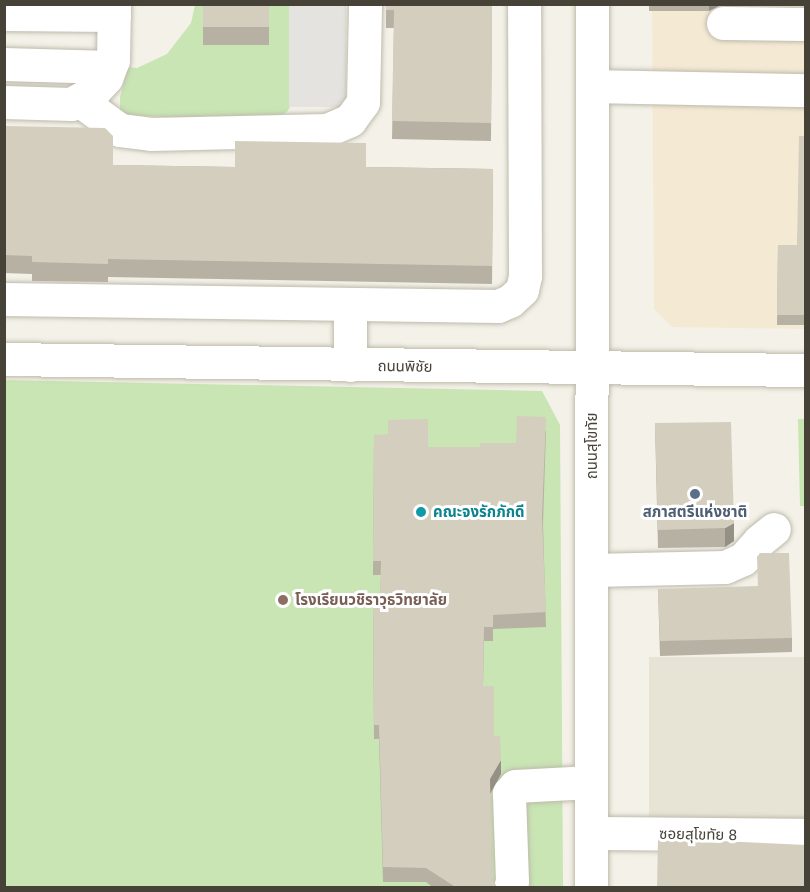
<!DOCTYPE html>
<html>
<head>
<meta charset="utf-8">
<style>
	body { margin:0 }
	#map { position:relative; width:810px; height:892px; overflow:hidden; background:#f3f1e8; font-family:Arial,"Noto Sans Thai",sans-serif }
	div>[style] { position:absolute }
	.residential>* { inset:0; background:#e7e4d6; transform-origin:0 0 }
	.commercial>* { inset:0; background:#f4ead4 }
	.green>* { inset:0; background:#c8e5b3 }
	.parking>* { inset:0; background:#e4e3df; transform-origin:0 0 }
	.roads { filter:drop-shadow(0 0 2px #bebaab) drop-shadow(0 0 2px #bebaab) }
	.minor>* { height:33px; margin:-16.5px; padding:0 16.5px; transform-origin:16.5px; border-radius:16.5px; background:#fff }
	.wall>* { inset:0; background:#b6b1a3; transform-origin:0 0 }
	.shaded-wall>* { inset:0; background:#949085 }
	.building>* { inset:0; background:#d4cebe; transform-origin:0 0 }
	.dots>* { width:16px; height:16px; translate:-50% -50%; box-sizing:border-box; border:3px solid #fff; border-radius:50% }
	span { translate:-50% -50%; white-space:nowrap; text-align:center; line-height:1.15; -webkit-text-stroke:6px #fff; paint-order:stroke }
	.street-label { font-size:15px; color:#464237 }
	.culture-label { font-size:15px; color:#0d838f; font-weight:700 }
	.left { translate:0 -50%; text-align:left }
	.service-label { font-size:15px; color:#4e5e75; font-weight:700 }
	.education-label { font-size:15px; color:#785e54; font-weight:700 }
	.frame { position:absolute; inset:0; border:6px solid #464237; pointer-events:none }
</style>
</head>
<body>
<div id="map">
	<div class="residential">
		<div style="left:805px;top:657px;width:189px;height:156px;rotate:90deg"></div>
	</div>
	<div class="commercial">
		<div style="clip-path:polygon(652px 5px,805px 5px,805px 329px,672px 327px,654px 309px)"></div>
	</div>
	<div class="green">
		<div style="clip-path:polygon(195px 5px,289px 5px,290px 107px,287px 112px,275px 119px,254px 121px,120px 115px,120px 97px,128px 67px,137px 68px,167px 54px,191px 23px)"></div>
		<div style="clip-path:polygon(5px 380px,542px 391px,560px 425px,563px 887px,5px 888px)"></div>
		<div style="clip-path:polygon(798px 419px,805px 419px,805px 506px,800px 506px)"></div>
	</div>
	<div class="parking">
		<div style="left:289px;top:5px;width:57px;height:102px"></div>
	</div>
	<div class="roads">
		<div class="minor">
			<div style="left:4px;top:14px;width:110px;rotate:0.5deg"></div>
			<div style="left:723px;top:23px;width:83px;rotate:0.7deg"></div>
			<div style="left:4px;top:64px;width:106px;rotate:1.6deg"></div>
			<div style="left:592px;top:86px;width:214px;rotate:1.1deg"></div>
			<div style="left:79px;top:100px;width:51px;rotate:36.2deg"></div>
			<div style="left:120px;top:130px;width:31px;rotate:7deg"></div>
			<div style="left:151px;top:134px;width:176px;rotate:-1.3deg"></div>
			<div style="left:327px;top:130px;width:25px;rotate:-23deg"></div>
			<div style="left:350px;top:120px;width:22px;rotate:-54deg"></div>
			<div style="left:363px;top:102px;width:98px;rotate:-88.8deg"></div>
			<div style="left:4px;top:102px;width:67px;rotate:1.7deg"></div>
			<div style="left:71px;top:104px;width:26px;rotate:-29deg"></div>
			<div style="left:94px;top:91px;width:18px;rotate:-47deg"></div>
			<div style="left:106px;top:78px;width:19px;rotate:-69deg"></div>
			<div style="left:113px;top:60px;width:56px;rotate:-89deg"></div>
			<div style="left:4px;top:299px;width:494px;rotate:0.8deg"></div>
			<div style="left:498px;top:306px;width:13px;rotate:-23deg"></div>
			<div style="left:510px;top:301px;width:16px;rotate:-43deg"></div>
			<div style="left:522px;top:290px;width:14px;rotate:-78deg"></div>
			<div style="left:525px;top:276px;width:272px;rotate:-90.2deg"></div>
			<div style="left:4px;top:359px;width:802px;rotate:0.79deg"></div>
			<div style="left:350px;top:365px;width:61px;rotate:-90deg"></div>
			<div style="left:592px;top:570px;width:133px;rotate:-1.3deg"></div>
			<div style="left:725px;top:567px;width:20px;rotate:-24deg"></div>
			<div style="left:743px;top:559px;width:24px;rotate:-48deg"></div>
			<div style="left:759px;top:541px;width:19px;rotate:-39deg"></div>
			<div style="left:591px;top:833px;width:215px;rotate:0.5deg"></div>
			<div style="left:510px;top:888px;width:7px;rotate:-74deg"></div>
			<div style="left:512px;top:881px;width:88px;rotate:-92deg"></div>
			<div style="left:509px;top:793px;width:9px;rotate:-49deg"></div>
			<div style="left:515px;top:786px;width:76px;rotate:-3deg"></div>
			<div style="left:591px;top:888px;width:884px;rotate:-89.94deg"></div>
		</div>
	</div>
	<div class="wall">
		<div style="left:203px;top:4px;width:66px;height:41px"></div>
		<div style="clip-path:polygon(386px 4px,492px 4px,491px 141px,392px 139px,394px 28px,386px 28px)"></div>
		<div style="clip-path:polygon(649px 4px,723px 4px,709px 11px,649px 11px)"></div>
		<div style="clip-path:polygon(744px 4px,806px 4px,806px 5px)"></div>
		<div style="clip-path:polygon(4px 126px,113px 165px,235px 167px,366px 167px,493px 169px,492px 284px,108px 277px,108px 282px,32px 281px,32px 274px,4px 273px)"></div>
		<div style="clip-path:polygon(806px 136px,806px 325px,777px 325px,778px 245px,797px 245px)"></div>
		<div style="clip-path:polygon(655px 423px,734px 541px,725px 547px,658px 548px)"></div>
		<div style="clip-path:polygon(546px 431px,543px 524px,546px 627px,493px 629px,493px 641px,484px 641px,483px 686px,494px 736px,501px 774px,490px 793px,492px 878px,496px 886px,498px 888px,434px 888px,426px 882px,383px 882px,379px 739px,374px 739px,373px 598px,380px 598px,381px 575px,373px 575px,374px 435px,428px 447px,480px 447px,516px 443px)"></div>
		<div style="clip-path:polygon(658px 589px,792px 638px,792px 652px,660px 656px)"></div>
	</div>
	<div class="shaded-wall">
		<div style="clip-path:polygon(709px 4px,723px 4px,709px 11px)"></div>
		<div style="clip-path:polygon(734px 523px,734px 541px,725px 547px,725px 528px)"></div>
		<div style="clip-path:polygon(501px 760px,501px 774px,490px 794px,490px 779px)"></div>
	</div>
	<div class="building">
		<div style="left:203px;top:4px;width:66px;height:23px"></div>
		<div style="clip-path:polygon(386px 4px,492px 4px,491px 123px,392px 121px,394px 10px,386px 10px)"></div>
		<div style="clip-path:polygon(4px 126px,105px 128px,113px 136px,113px 165px,235px 167px,235px 141px,366px 143px,366px 167px,493px 169px,492px 266px,108px 259px,108px 264px,32px 262px,32px 256px,4px 255px)"></div>
		<div style="clip-path:polygon(799px 136px,806px 136px,806px 315px,777px 315px,778px 245px,797px 245px)"></div>
		<div style="clip-path:polygon(517px 416px,546px 417px,542px 517px,546px 612px,493px 615px,493px 627px,484px 627px,483px 686px,494px 686px,494px 736px,500px 736px,501px 760px,490px 779px,492px 878px,496px 886px,498px 888px,457px 888px,426px 868px,383px 867px,379px 725px,374px 725px,373px 598px,380px 598px,381px 561px,373px 561px,374px 435px,388px 434px,388px 420px,428px 419px,428px 447px,480px 447px,480px 443px,516px 443px)"></div>
		<div style="clip-path:polygon(731px 422px,734px 523px,725px 528px,658px 530px,655px 423px)"></div>
		<div style="clip-path:polygon(760px 553px,789px 553px,792px 638px,660px 641px,658px 589px,758px 586px,757px 557px)"></div>
		<div style="clip-path:polygon(658px 838px,806px 845px,806px 888px,657px 888px)"></div>
	</div>
	<div class="dots">
		<div style="left:695px;top:494px;background:#5c6f8a"></div>
		<div style="left:421px;top:512px;background:#0f9aa8"></div>
		<div style="left:283px;top:600px;background:#8d6e63"></div>
	</div>
	<div class="street-label">
		<span style="left:405px;top:366px;rotate:1deg">ถนนพิชัย</span>
		<span style="left:592px;top:446px;rotate:-90deg">ถนนสุโขทัย</span>
		<span style="left:698px;top:834px;rotate:1deg">ซอยสุโขทัย 8</span>
	</div>
	<div class="culture-label">
		<span class="left" style="left:433px;top:512px">คณะจงรักภักดี</span>
	</div>
	<div class="service-label">
		<span style="left:695px;top:512px">สภาสตรีแห่งชาติ</span>
	</div>
	<div class="education-label">
		<span class="left" style="left:295px;top:600px">โรงเรียนวชิราวุธวิทยาลัย</span>
	</div>
	<div class="frame"></div>
</div>
</body>
</html>
